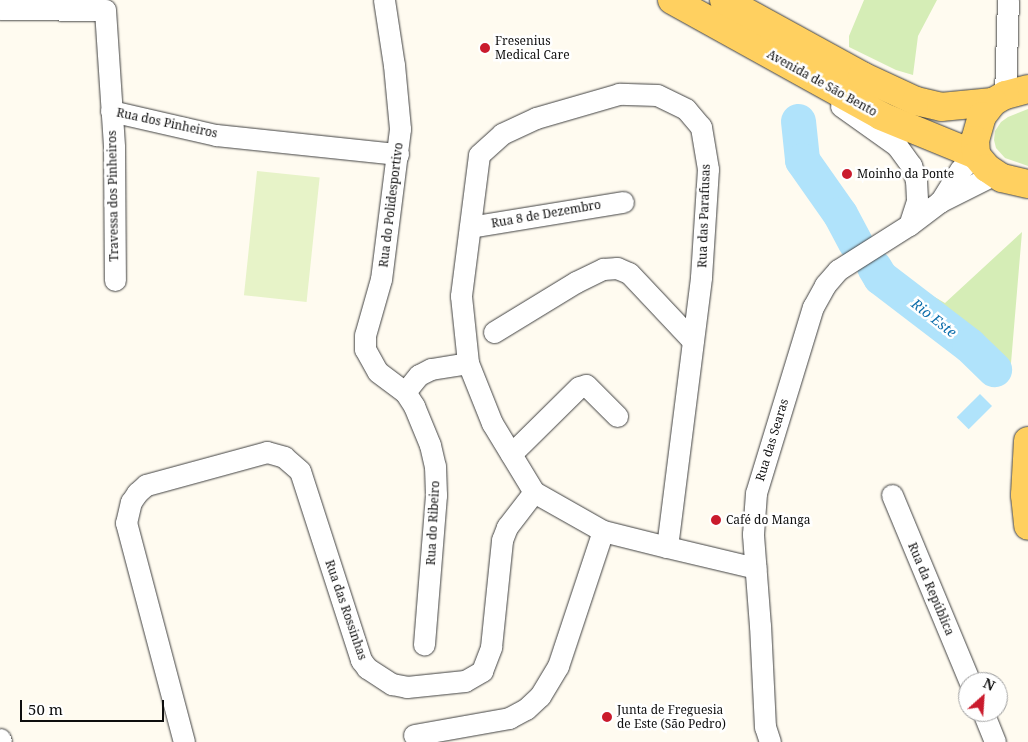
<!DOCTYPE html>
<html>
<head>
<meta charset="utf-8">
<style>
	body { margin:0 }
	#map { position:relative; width:1028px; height:742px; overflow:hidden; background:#fffbf0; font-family:"Noto Serif",serif }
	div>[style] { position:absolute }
	.green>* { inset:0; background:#d5edb6 }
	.pitch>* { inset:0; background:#e7f3c8; transform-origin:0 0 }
	.water>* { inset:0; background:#b0e3fb; transform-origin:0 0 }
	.river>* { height:35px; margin:-17.5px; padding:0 17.5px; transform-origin:17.5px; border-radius:17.5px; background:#b0e3fb }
	.roads { filter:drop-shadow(0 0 1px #414141) drop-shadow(0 0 1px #414141) }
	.minor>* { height:21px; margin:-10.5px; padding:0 10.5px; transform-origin:10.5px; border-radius:10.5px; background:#fff }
	.major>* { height:28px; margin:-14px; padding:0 14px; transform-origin:14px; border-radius:14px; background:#ffd060 }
	.dots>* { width:14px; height:14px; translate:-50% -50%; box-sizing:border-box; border:2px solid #fff; border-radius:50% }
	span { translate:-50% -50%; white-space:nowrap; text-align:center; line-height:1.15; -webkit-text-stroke:5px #fff; paint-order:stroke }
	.poi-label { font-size:12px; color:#0e0e0e }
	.left { translate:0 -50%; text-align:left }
	.street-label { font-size:12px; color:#0e0e0e }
	.water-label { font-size:14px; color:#0d6eab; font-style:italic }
	.north { position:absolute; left:958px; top:672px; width:50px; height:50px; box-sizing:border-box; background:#fff; border:1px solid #9f9f9f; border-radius:50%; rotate:26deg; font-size:14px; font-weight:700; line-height:20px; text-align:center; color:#0e0e0e }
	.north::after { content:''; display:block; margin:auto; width:18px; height:22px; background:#ca1b2d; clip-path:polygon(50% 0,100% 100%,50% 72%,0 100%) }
	.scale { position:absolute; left:20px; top:700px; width:144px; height:22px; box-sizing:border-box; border:2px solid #0e0e0e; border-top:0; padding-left:6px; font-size:15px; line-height:18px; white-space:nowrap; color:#0e0e0e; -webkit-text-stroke:4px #fff; paint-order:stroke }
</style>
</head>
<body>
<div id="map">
	<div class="green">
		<div style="clip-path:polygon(864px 0,937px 0,918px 36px,913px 75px,896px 70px,849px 47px,849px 36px)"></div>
		<div style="clip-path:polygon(1028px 109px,1028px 166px,1005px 158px,996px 148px,994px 140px,995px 131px,1001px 122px,1008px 117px)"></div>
		<div style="clip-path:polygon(1022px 232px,1010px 375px,972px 339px,941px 312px,889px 276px,878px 264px,883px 260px,919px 288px,945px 303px)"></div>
	</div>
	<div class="pitch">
		<div style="left:257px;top:171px;width:63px;height:125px;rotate:6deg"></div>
	</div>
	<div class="water">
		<div style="left:980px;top:394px;width:17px;height:33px;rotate:45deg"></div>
	</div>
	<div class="river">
		<div style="left:798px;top:121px;width:39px;rotate:84deg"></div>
		<div style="left:802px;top:160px;width:66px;rotate:54.9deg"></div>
		<div style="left:840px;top:214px;width:32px;rotate:62deg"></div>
		<div style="left:874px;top:267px;width:12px;rotate:59deg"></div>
		<div style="left:880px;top:277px;width:112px;rotate:37.4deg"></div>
		<div style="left:969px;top:345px;width:35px;rotate:44deg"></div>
	</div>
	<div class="roads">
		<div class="minor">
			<div style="left:384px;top:0;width:66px;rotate:81.3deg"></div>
			<div style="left:394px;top:65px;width:64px;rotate:84.6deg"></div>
			<div style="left:400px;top:129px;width:151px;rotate:97.2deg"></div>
			<div style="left:381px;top:279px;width:58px;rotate:105.9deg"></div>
			<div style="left:365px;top:335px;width:14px;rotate:90deg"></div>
			<div style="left:365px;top:349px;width:26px;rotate:61deg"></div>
			<div style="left:378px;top:372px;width:34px;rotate:37deg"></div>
			<div style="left:405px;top:392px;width:17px;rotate:57deg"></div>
			<div style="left:414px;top:406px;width:42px;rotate:67.7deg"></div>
			<div style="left:430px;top:445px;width:22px;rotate:77deg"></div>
			<div style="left:435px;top:466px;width:29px;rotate:88deg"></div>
			<div style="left:436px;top:495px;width:150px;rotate:94.6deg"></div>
			<div style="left:0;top:9px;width:105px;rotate:0.5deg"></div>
			<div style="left:105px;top:10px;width:137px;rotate:86.2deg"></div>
			<div style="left:114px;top:147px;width:133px;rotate:89.6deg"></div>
			<div style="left:1005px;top:95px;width:95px;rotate:-88.2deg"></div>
			<div style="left:841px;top:106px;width:69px;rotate:35.5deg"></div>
			<div style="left:897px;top:146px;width:24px;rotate:54deg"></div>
			<div style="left:911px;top:165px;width:16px;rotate:72deg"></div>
			<div style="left:916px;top:180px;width:21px;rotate:87deg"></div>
			<div style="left:917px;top:201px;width:25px;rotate:108deg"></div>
			<div style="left:111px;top:111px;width:108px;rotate:12.9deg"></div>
			<div style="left:216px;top:135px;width:183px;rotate:6deg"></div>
			<div style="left:940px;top:202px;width:39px;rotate:-58deg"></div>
			<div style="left:961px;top:169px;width:21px;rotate:-43deg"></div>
			<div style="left:470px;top:227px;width:155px;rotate:-9.3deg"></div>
			<div style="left:494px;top:332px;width:96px;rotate:-31.4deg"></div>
			<div style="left:576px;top:282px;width:30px;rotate:-26deg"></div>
			<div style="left:603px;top:269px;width:14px;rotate:-4deg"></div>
			<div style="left:617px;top:268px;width:13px;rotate:23deg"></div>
			<div style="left:629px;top:273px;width:93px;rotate:46.7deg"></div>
			<div style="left:405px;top:392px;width:22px;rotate:-51deg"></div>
			<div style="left:419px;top:375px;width:13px;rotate:-27deg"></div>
			<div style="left:431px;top:369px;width:37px;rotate:-9deg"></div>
			<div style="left:511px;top:454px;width:95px;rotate:-44.6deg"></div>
			<div style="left:579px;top:387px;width:7px;rotate:-16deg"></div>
			<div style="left:586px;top:385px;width:44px;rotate:45deg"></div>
			<div style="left:892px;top:495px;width:203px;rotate:67.4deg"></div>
			<div style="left:667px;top:547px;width:272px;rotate:-82.8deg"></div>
			<div style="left:701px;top:277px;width:108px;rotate:-86.3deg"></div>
			<div style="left:708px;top:169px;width:43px;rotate:-99.5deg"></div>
			<div style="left:701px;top:127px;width:23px;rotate:-130deg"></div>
			<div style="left:686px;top:109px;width:32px;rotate:-154deg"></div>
			<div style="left:657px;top:95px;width:38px;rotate:-178deg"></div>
			<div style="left:619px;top:94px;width:86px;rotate:163.9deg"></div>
			<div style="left:536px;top:118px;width:38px;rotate:155deg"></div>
			<div style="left:502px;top:134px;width:31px;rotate:138deg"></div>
			<div style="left:479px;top:155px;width:142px;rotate:97.3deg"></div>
			<div style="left:461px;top:296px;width:67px;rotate:84deg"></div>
			<div style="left:468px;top:363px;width:65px;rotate:68.2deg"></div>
			<div style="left:492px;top:423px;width:81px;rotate:58.7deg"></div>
			<div style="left:534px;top:492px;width:79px;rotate:29.5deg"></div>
			<div style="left:603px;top:531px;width:66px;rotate:14deg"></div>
			<div style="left:667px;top:547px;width:91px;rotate:13.3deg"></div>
			<div style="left:983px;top:712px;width:32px;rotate:68deg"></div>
			<div style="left:414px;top:735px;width:97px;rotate:-10.1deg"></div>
			<div style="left:509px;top:718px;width:19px;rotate:-28deg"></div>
			<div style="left:526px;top:709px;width:19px;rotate:-43deg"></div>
			<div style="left:540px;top:696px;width:35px;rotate:-59deg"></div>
			<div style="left:558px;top:666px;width:142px;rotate:-71.6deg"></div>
			<div style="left:0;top:739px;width:3px;rotate:72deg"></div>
			<div style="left:184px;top:742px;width:227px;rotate:-104.8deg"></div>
			<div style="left:126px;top:523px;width:22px;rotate:-77deg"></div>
			<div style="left:131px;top:502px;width:11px;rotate:-56deg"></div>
			<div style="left:137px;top:493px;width:12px;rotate:-42deg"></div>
			<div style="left:146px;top:485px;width:125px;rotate:-15.3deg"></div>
			<div style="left:267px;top:452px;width:18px;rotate:16deg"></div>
			<div style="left:284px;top:457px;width:21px;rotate:41deg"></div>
			<div style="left:300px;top:471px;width:199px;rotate:72.1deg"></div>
			<div style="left:361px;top:660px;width:10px;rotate:53deg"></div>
			<div style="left:367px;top:668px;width:30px;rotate:33deg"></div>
			<div style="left:392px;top:684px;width:15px;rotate:11deg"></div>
			<div style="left:407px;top:687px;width:58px;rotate:-5.9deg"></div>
			<div style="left:465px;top:681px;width:20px;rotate:-30deg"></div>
			<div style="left:482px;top:671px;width:26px;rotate:-69deg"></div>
			<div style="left:491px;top:647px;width:108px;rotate:-84.1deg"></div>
			<div style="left:502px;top:540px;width:14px;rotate:-69deg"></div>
			<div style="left:507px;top:527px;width:44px;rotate:-52.4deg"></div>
			<div style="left:770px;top:742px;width:16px;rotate:-108deg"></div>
			<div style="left:765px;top:727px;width:101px;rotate:-92.8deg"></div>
			<div style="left:760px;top:626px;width:92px;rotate:-94.4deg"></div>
			<div style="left:753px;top:534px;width:41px;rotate:-85.8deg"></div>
			<div style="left:756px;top:493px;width:195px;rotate:-73deg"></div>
			<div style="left:813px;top:307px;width:25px;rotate:-61deg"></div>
			<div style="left:825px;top:285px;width:20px;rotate:-49deg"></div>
			<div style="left:838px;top:270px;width:84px;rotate:-32.4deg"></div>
			<div style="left:909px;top:225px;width:38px;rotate:-37deg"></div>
			<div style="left:939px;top:202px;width:63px;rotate:-26.6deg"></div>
		</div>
		<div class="major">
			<div style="left:672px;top:0;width:239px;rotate:29deg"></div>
			<div style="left:881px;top:116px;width:103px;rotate:22.3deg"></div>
			<div style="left:724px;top:0;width:158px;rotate:28.8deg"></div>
			<div style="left:862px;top:76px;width:60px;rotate:24.8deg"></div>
			<div style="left:916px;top:101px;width:26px;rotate:13deg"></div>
			<div style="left:941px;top:107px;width:52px;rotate:-5.5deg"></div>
			<div style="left:1028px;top:89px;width:24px;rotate:165deg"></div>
			<div style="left:1005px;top:95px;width:14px;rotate:150deg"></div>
			<div style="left:993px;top:102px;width:18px;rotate:128deg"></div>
			<div style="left:982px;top:116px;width:25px;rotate:106deg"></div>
			<div style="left:975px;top:140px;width:15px;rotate:86deg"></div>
			<div style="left:976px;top:155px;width:17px;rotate:50deg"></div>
			<div style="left:987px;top:168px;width:18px;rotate:34deg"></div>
			<div style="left:1002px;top:178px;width:27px;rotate:13deg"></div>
			<div style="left:1028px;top:441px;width:54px;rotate:93.2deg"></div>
			<div style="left:1025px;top:495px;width:31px;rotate:84deg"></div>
		</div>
	</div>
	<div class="dots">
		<div style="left:485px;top:48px;background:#ca1b2d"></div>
		<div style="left:847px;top:174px;background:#ca1b2d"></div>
		<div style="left:716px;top:520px;background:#ca1b2d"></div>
		<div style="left:607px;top:717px;background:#ca1b2d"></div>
	</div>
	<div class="poi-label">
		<span class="left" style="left:495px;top:48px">Fresenius<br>Medical Care</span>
		<span class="left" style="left:857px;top:174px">Moinho da Ponte</span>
		<span class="left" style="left:726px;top:520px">Café do Manga</span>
		<span class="left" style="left:617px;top:717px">Junta de Freguesia<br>de Este (São Pedro)</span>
	</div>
	<div class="street-label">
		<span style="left:822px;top:83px;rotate:29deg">Avenida de São Bento</span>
		<span style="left:167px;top:123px;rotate:12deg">Rua dos Pinheiros</span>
		<span style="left:113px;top:196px;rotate:-91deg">Travessa dos Pinheiros</span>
		<span style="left:391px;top:205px;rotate:-83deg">Rua do Polidesportivo</span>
		<span style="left:546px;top:214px;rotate:-10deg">Rua 8 de Dezembro</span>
		<span style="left:704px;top:216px;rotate:-88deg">Rua das Parafusas</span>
		<span style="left:772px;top:440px;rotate:-73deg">Rua das Searas</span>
		<span style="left:433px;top:523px;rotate:-87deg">Rua do Ribeiro</span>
		<span style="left:931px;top:589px;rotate:67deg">Rua da República</span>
		<span style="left:346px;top:610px;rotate:71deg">Rua das Rossinhas</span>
	</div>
	<div class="water-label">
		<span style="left:934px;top:318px;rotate:38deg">Rio Este</span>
	</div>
	<div class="north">N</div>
	<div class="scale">50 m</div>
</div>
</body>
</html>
